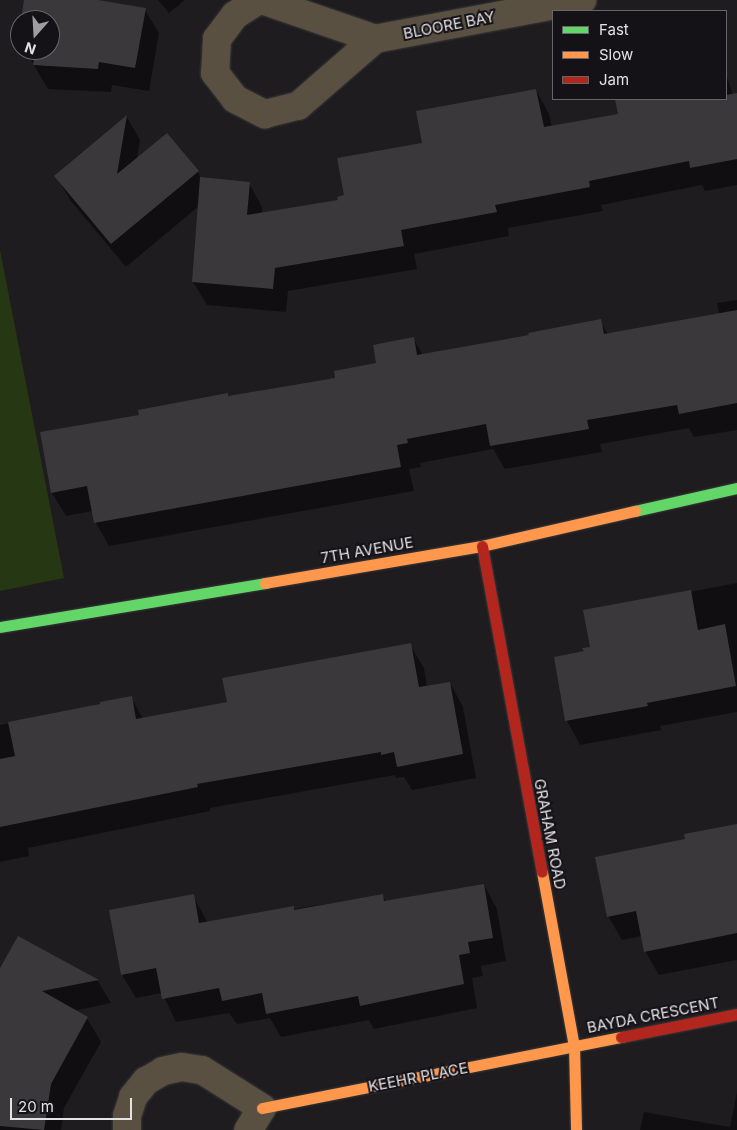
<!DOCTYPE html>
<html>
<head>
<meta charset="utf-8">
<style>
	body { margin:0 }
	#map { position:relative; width:737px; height:1130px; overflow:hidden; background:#1e1c1f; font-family:Inter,sans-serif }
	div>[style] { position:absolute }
	.green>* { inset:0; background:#263713 }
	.shadow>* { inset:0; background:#0007 }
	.building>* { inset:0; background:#3a383b }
	.roads { filter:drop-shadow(0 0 1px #3a393a) drop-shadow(0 0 1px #3a393a) }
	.street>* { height:28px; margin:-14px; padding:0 14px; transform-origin:14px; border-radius:14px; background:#5a5041 }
	.fast>* { height:11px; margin:-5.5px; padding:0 5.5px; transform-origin:5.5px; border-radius:5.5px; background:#63d668 }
	.slow>* { height:11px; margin:-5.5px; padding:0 5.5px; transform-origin:5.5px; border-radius:5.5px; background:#ff974d }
	.jam>* { height:11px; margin:-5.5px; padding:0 5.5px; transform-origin:5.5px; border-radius:5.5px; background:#b3261e }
	span { translate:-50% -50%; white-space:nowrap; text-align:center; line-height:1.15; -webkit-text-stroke:4px #151217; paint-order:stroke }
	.street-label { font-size:15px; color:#e4e2e5 }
	.legend { position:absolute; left:552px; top:10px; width:175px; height:90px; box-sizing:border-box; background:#151217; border:1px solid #686569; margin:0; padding:6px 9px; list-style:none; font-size:15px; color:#e4e2e5 }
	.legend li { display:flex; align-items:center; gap:10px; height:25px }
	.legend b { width:25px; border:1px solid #686569 }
	.north { position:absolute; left:10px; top:10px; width:50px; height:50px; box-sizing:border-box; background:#151217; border:1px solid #686569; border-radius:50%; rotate:199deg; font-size:14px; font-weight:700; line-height:20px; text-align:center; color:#e4e2e5 }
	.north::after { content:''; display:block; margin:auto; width:18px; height:22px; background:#9f9da0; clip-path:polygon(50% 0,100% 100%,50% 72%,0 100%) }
	.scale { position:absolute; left:10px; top:1098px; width:122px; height:22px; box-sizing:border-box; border:2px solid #e4e2e5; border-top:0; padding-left:6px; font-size:15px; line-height:18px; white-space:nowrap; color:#e4e2e5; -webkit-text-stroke:4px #151217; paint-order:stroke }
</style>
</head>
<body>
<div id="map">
	<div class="green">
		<div style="clip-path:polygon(0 250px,64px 578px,0 591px)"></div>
	</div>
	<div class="shadow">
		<div style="clip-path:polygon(26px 0,80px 0,145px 10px,159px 33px,149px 91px,112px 85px,111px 92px,48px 89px,25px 50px,50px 50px,50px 20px,22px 20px)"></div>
		<div style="clip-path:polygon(158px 0,185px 0,169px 13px)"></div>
		<div style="clip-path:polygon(726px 74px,733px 95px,737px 95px,737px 185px,705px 191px,702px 185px,601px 205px,603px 211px,508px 228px,509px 236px,414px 254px,417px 269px,288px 291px,286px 312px,207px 305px,193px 282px,199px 206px,126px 267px,70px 200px,56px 176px,127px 117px,140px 140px,137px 159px,198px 172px,201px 179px,249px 183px,262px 207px,262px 214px,339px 201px,424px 144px,536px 90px,549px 114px,552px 127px,620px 115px,617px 99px,726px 99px)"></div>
		<div style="clip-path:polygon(737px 300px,737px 430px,694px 437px,689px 428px,600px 444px,602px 452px,505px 469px,493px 449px,420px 463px,421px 467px,409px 469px,414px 491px,109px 546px,96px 523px,93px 511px,66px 516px,52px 493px,140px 416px,228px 397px,337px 379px,378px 364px,413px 338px,423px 355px,530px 336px,600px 321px,608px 334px,719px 315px,717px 303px)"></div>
		<div style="clip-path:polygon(737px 583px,737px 712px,660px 726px,661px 730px,580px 745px,567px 721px,555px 658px,586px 652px,591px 648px,585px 611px)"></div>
		<div style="clip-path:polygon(410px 645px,424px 668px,427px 687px,450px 683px,463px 707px,476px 778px,412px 790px,404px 777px,396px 778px,395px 775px,210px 808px,210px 811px,28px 848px,29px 856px,0 862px,0 725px,102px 705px,131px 697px,143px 719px,228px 703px)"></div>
		<div style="clip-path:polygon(737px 825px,737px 960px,659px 975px,645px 951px,642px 936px,622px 940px,608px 916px,686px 840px)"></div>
		<div style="clip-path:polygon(484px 885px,497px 909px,506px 961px,481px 966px,483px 976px,472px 978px,477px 1008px,374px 1029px,369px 1020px,281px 1037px,270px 1018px,237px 1024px,229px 1013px,176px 1022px,162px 993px,136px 998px,122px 975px,193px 896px,208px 923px,382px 895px,386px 902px)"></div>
		<div style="clip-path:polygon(19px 938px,98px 981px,111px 1003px,74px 1011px,87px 1018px,101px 1042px,64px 1108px,61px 1130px,0 1130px,0 972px)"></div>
		<div style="clip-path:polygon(737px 1092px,737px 1130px,640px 1130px,644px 1112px,730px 1127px)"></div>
	</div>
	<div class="building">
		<div style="clip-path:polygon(24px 0,98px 0,146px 8px,135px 68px,99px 62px,98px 69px,33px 65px,35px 50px,50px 50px,50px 20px,21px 20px)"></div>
		<div style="clip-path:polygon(536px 89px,544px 127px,618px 114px,615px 99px,726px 99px,726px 95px,737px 93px,737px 159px,690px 168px,689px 161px,589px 181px,590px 187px,495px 205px,497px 212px,401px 230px,404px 246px,275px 268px,273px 289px,192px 282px,200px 177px,250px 182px,247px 215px,338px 200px,337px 197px,344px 195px,337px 158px,422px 143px,416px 111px)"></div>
		<div style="clip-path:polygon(127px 115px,117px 174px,167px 133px,199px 171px,111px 244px,54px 176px)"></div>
		<div style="clip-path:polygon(737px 310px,737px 403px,679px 414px,677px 405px,587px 420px,589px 429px,490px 446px,486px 424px,407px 439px,408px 443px,397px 445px,401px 467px,94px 523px,87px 486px,51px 493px,40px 432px,139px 415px,138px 410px,228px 393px,228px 396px,335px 378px,334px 371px,376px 363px,373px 345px,414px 337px,417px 355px,529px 335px,528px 333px,601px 319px,604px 334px)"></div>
		<div style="clip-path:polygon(691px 590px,698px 630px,725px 624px,736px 686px,647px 703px,648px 706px,565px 721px,554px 657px,584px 651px,582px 648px,590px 647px,583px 610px)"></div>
		<div style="clip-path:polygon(411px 643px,419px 687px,450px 682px,463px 754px,397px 767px,394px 752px,381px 755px,381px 752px,197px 784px,198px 787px,0 827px,0 759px,15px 756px,8px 722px,100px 704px,100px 702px,132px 696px,136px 719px,227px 702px,222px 678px)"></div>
		<div style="clip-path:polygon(737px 824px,737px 933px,644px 952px,636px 911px,607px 917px,595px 857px,685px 839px,684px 834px)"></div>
		<div style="clip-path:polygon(484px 884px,493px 938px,468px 942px,470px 953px,459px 955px,464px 984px,360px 1006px,358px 996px,266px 1014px,262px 993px,222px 1001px,219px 988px,162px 999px,156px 968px,121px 975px,109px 910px,194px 894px,199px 923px,294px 906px,294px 910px,383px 894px,384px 901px)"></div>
		<div style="clip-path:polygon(18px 936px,99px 980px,42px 991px,88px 1017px,51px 1084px,44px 1130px,0 1126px,0 968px)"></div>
	</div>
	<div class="roads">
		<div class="street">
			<div style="left:259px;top:0;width:28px;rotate:148deg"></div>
			<div style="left:235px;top:15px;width:30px;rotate:127deg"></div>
			<div style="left:217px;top:39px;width:34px;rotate:93deg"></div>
			<div style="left:215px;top:73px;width:33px;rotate:52deg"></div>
			<div style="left:235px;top:99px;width:34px;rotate:27deg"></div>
			<div style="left:265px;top:114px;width:34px;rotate:-14deg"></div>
			<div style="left:298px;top:106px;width:102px;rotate:-41deg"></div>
			<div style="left:262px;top:0;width:120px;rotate:19deg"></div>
			<div style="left:375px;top:39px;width:211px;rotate:-10.7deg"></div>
			<div style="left:127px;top:1130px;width:14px;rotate:-90deg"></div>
			<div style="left:127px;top:1116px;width:20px;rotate:-72deg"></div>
			<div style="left:133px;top:1097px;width:21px;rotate:-51deg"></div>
			<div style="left:146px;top:1081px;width:20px;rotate:-30deg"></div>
			<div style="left:163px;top:1071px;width:19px;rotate:-12deg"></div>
			<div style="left:182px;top:1067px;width:20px;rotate:9deg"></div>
			<div style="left:202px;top:1070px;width:71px;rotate:32.3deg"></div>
			<div style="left:262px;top:1108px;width:26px;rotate:122deg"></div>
		</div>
		<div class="fast">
			<div style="left:635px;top:511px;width:105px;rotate:-12.7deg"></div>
			<div style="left:0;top:627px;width:269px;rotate:-9.4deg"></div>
		</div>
		<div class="slow">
			<div style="left:265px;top:583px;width:220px;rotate:-9.7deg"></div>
			<div style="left:482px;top:546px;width:157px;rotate:-12.9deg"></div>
			<div style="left:542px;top:872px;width:177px;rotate:79.6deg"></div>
			<div style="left:574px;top:1046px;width:84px;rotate:88.6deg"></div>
			<div style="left:262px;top:1108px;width:366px;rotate:-11.2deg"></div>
		</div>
		<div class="jam">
			<div style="left:482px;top:546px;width:331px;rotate:79.6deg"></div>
			<div style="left:621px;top:1037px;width:118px;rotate:-11.2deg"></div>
		</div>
	</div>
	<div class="street-label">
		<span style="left:449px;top:25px;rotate:-11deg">BLOORE BAY</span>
		<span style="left:367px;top:550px;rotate:-10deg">7TH AVENUE</span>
		<span style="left:550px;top:834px;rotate:79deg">GRAHAM ROAD</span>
		<span style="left:653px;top:1015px;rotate:-11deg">BAYDA CRESCENT</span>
		<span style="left:418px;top:1077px;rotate:-11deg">KEEHR PLACE</span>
	</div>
	<ul class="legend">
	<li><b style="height:6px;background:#63d668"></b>Fast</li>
	<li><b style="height:6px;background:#ff974d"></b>Slow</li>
	<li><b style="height:6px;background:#b3261e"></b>Jam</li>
	</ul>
	<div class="north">N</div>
	<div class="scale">20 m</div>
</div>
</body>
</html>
